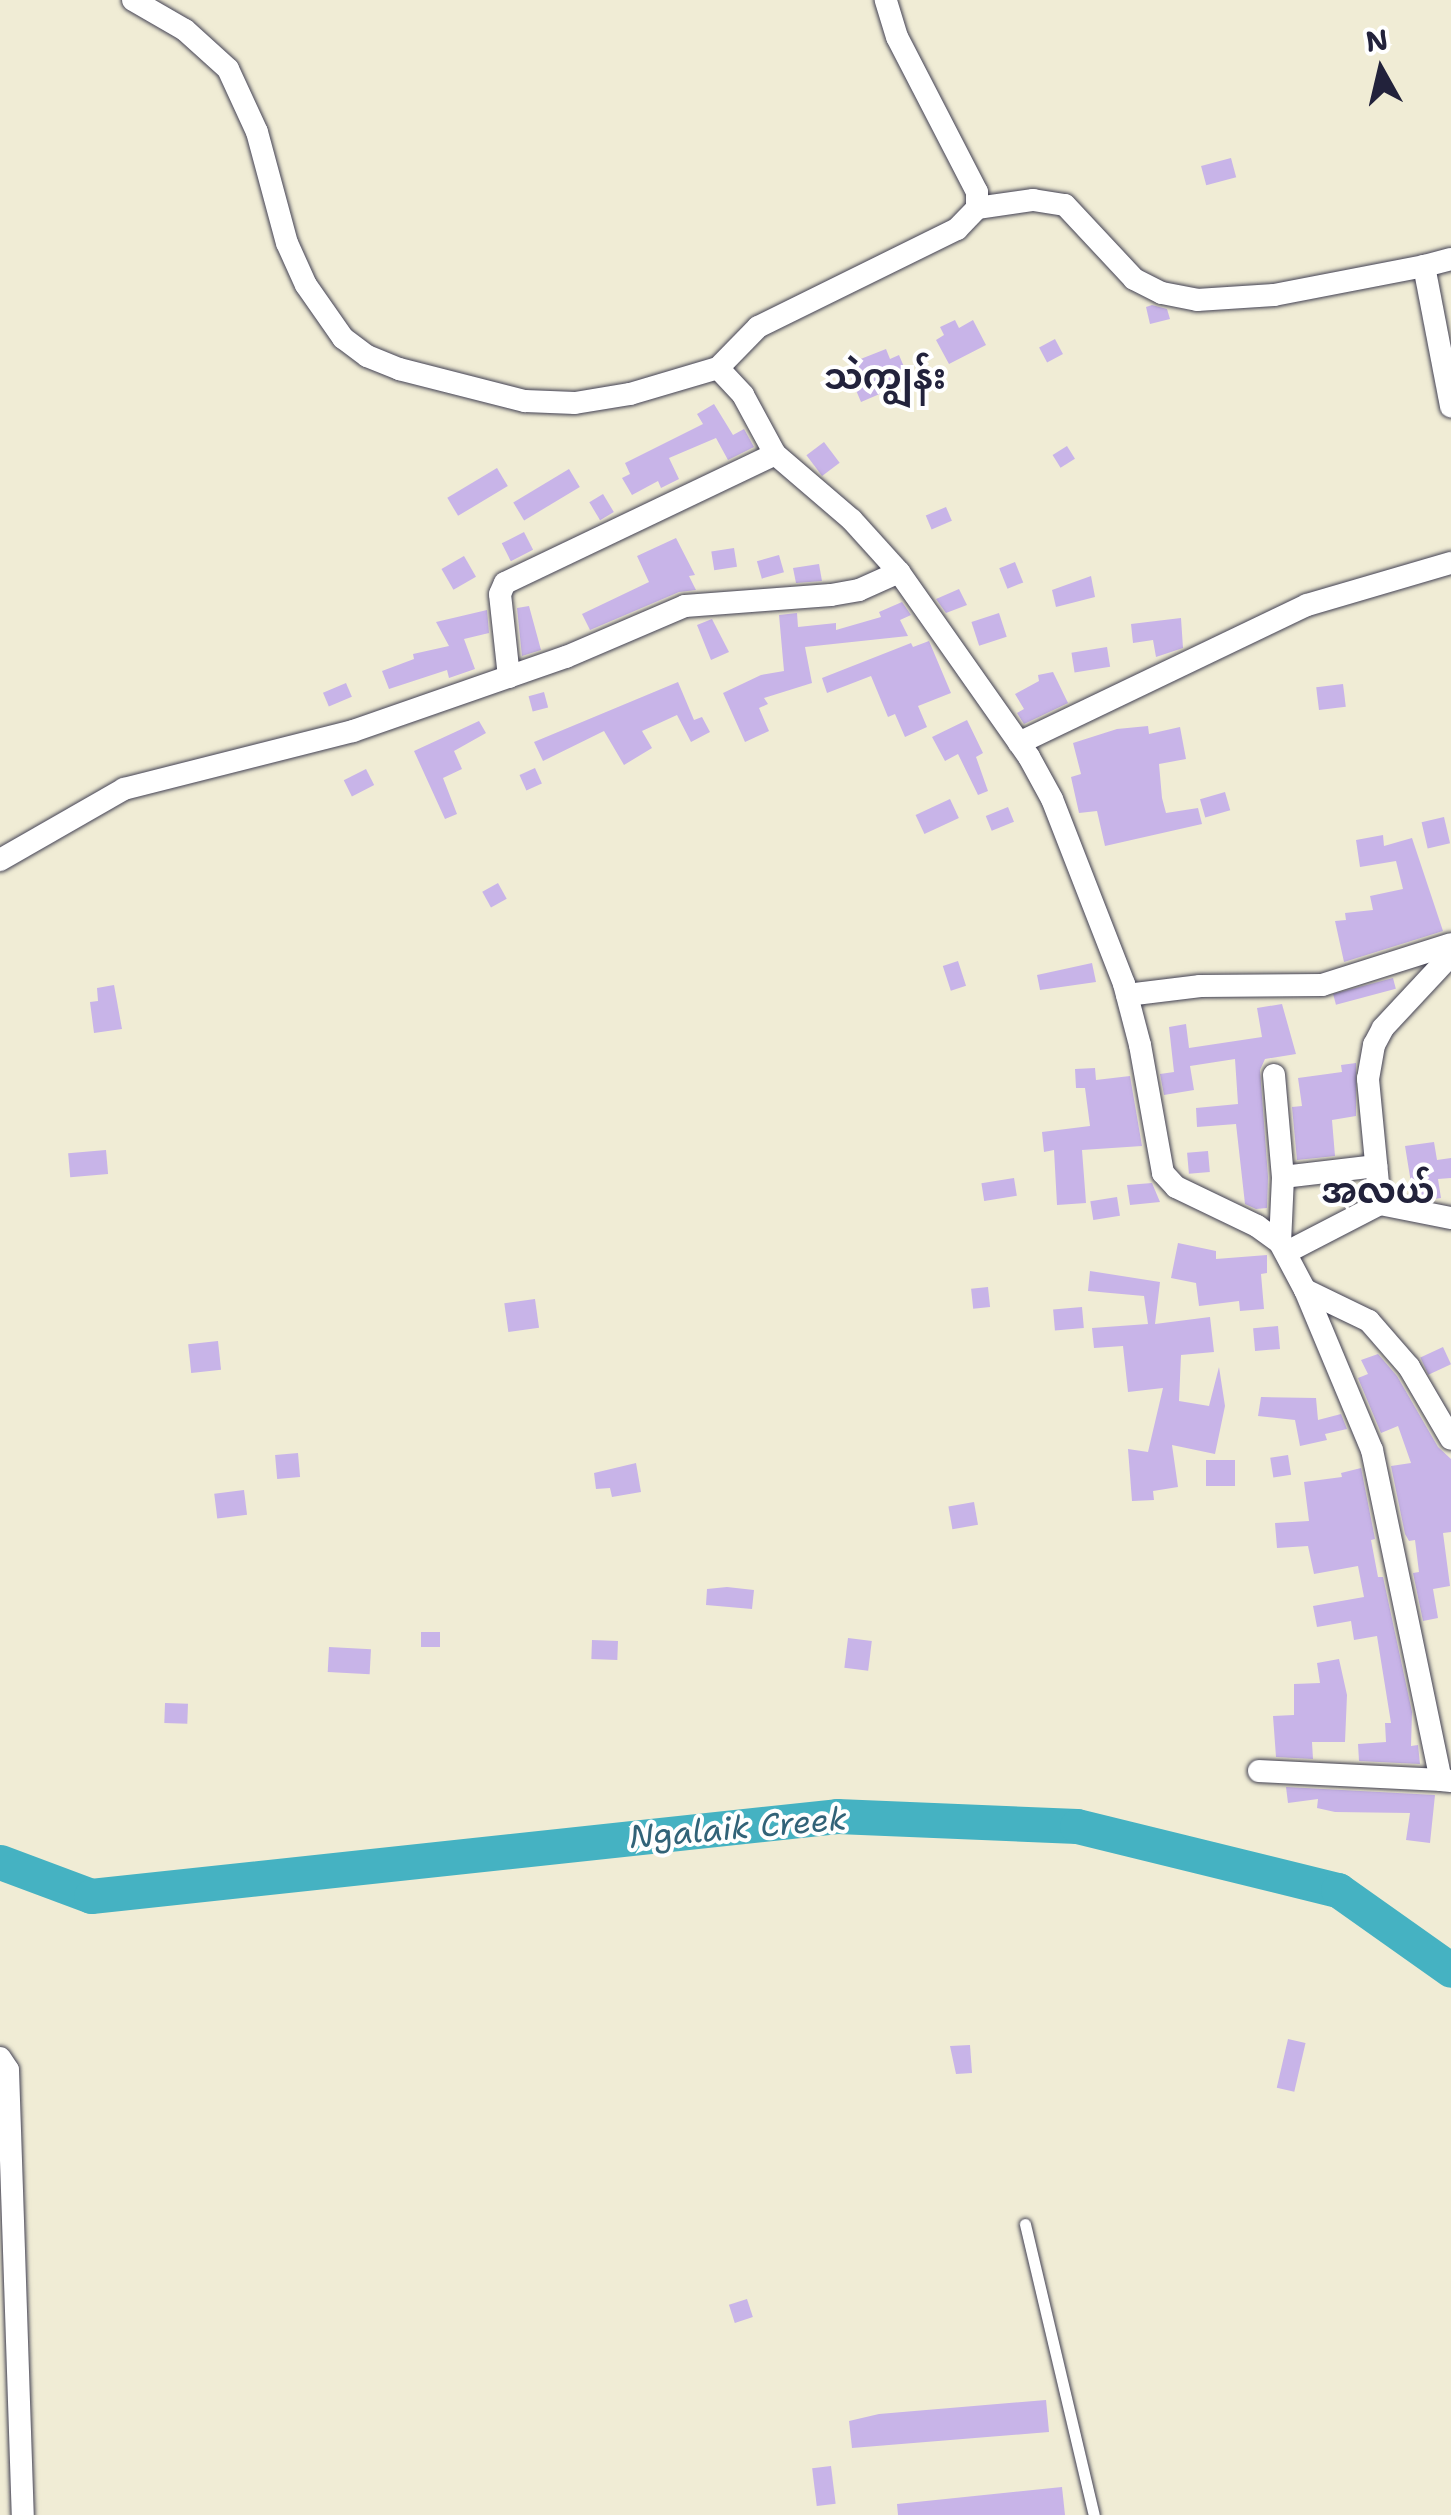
<!DOCTYPE html>
<html>
<head>
<meta charset="utf-8">
<style>
	body { margin:0 }
	#map { position:relative; width:1451px; height:2515px; overflow:hidden; background:#f0ecd5; font-family:"Shantell Sans","Noto Sans Myanmar",sans-serif }
	div>[style] { position:absolute }
	.river>* { height:35px; margin:-17.5px; padding:0 17.5px; transform-origin:17.5px; border-radius:17.5px; background:#45b2c2 }
	.building>* { inset:0; background:#c8b4e8; transform-origin:0 0 }
	.roads { filter:drop-shadow(0 0 2px #414052) drop-shadow(0 0 2px #414052) }
	.lane>* { height:11px; margin:-5.5px; padding:0 5.5px; transform-origin:5.5px; border-radius:5.5px; background:#fff }
	.street>* { height:22px; margin:-11px; padding:0 11px; transform-origin:11px; border-radius:11px; background:#fff }
	span { translate:-50% -50%; white-space:nowrap; text-align:center; line-height:1.15; -webkit-text-stroke:8px #fff; paint-order:stroke }
	.water-label { font-size:32px; color:#326378; font-style:italic }
	.quarter-label { font-size:35px; color:#22223b; font-weight:700 }
	.north { position:absolute; left:1331px; top:20px; width:100px; height:100px; -webkit-text-stroke:8px #fff; paint-order:stroke; rotate:352deg; font-size:28px; font-weight:700; line-height:40px; text-align:center; color:#22223b }
	.north::after { content:''; display:block; margin:auto; width:35px; height:45px; background:#22223b; clip-path:polygon(50% 0,100% 100%,50% 72%,0 100%) }
</style>
</head>
<body>
<div id="map">
	<div class="river">
		<div style="left:0;top:1862px;width:97px;rotate:20.5deg"></div>
		<div style="left:91px;top:1896px;width:750px;rotate:-6.12deg"></div>
		<div style="left:837px;top:1816px;width:240px;rotate:2.4deg"></div>
		<div style="left:1077px;top:1826px;width:269px;rotate:13.8deg"></div>
		<div style="left:1338px;top:1890px;width:138px;rotate:35.3deg"></div>
	</div>
	<div class="building">
		<div style="left:1231px;top:158px;width:20px;height:31px;rotate:75deg"></div>
		<div style="clip-path:polygon(1152px 305px,1167px 309px,1170px 319px,1150px 324px,1146px 307px)"></div>
		<div style="clip-path:polygon(955px 320px,959px 328px,973px 320px,986px 345px,949px 364px,936px 340px,944px 335px,940px 327px)"></div>
		<div style="left:1055px;top:339px;width:17px;height:18px;rotate:62deg"></div>
		<div style="clip-path:polygon(886px 349px,890px 359px,899px 355px,910px 381px,861px 402px,850px 376px,857px 373px,853px 362px)"></div>
		<div style="clip-path:polygon(714px 404px,733px 435px,744px 429px,754px 447px,728px 460px,716px 438px,669px 458px,679px 479px,661px 488px,658px 481px,632px 495px,622px 478px,630px 474px,625px 463px,703px 424px,697px 414px)"></div>
		<div style="left:824px;top:442px;width:26px;height:22px;rotate:53deg"></div>
		<div style="left:1067px;top:446px;width:15px;height:17px;rotate:58deg"></div>
		<div style="left:497px;top:468px;width:21px;height:58px;rotate:59deg"></div>
		<div style="left:569px;top:469px;width:21px;height:65px;rotate:59deg"></div>
		<div style="left:603px;top:494px;width:21px;height:16px;rotate:59deg"></div>
		<div style="left:946px;top:507px;width:15px;height:22px;rotate:67deg"></div>
		<div style="left:524px;top:532px;width:20px;height:25px;rotate:63deg"></div>
		<div style="clip-path:polygon(676px 538px,695px 575px,689px 576px,696px 590px,679px 592px,590px 630px,582px 614px,649px 582px,637px 556px)"></div>
		<div style="left:734px;top:548px;width:19px;height:23px;rotate:81deg"></div>
		<div style="left:779px;top:555px;width:18px;height:23px;rotate:74deg"></div>
		<div style="left:464px;top:556px;width:24px;height:26px;rotate:60deg"></div>
		<div style="left:1015px;top:562px;width:22px;height:17px;rotate:68deg"></div>
		<div style="clip-path:polygon(819px 564px,822px 581px,796px 583px,793px 568px)"></div>
		<div style="clip-path:polygon(1091px 576px,1095px 597px,1056px 607px,1052px 590px)"></div>
		<div style="clip-path:polygon(959px 589px,967px 605px,946px 613px,936px 599px)"></div>
		<div style="clip-path:polygon(902px 602px,911px 615px,900px 620px,908px 636px,805px 647px,812px 683px,764px 698px,768px 704px,759px 708px,769px 731px,745px 742px,723px 693px,761px 675px,784px 671px,779px 615px,797px 613px,798px 627px,836px 623px,836px 630px,881px 617px,879px 612px)"></div>
		<div style="clip-path:polygon(529px 606px,541px 650px,522px 656px,517px 608px)"></div>
		<div style="clip-path:polygon(487px 610px,489px 633px,464px 639px,475px 669px,449px 678px,447px 670px,389px 689px,382px 671px,414px 659px,413px 654px,449px 646px,436px 622px)"></div>
		<div style="left:999px;top:613px;width:25px;height:29px;rotate:72deg"></div>
		<div style="clip-path:polygon(1181px 618px,1183px 648px,1156px 657px,1153px 640px,1133px 643px,1131px 624px)"></div>
		<div style="clip-path:polygon(712px 619px,729px 652px,711px 660px,697px 625px)"></div>
		<div style="clip-path:polygon(929px 641px,951px 693px,918px 706px,927px 727px,905px 737px,895px 714px,888px 717px,871px 676px,827px 693px,822px 678px,911px 643px,913px 647px)"></div>
		<div style="left:1107px;top:647px;width:20px;height:36px;rotate:81deg"></div>
		<div style="clip-path:polygon(1053px 672px,1068px 703px,1024px 724px,1017px 713px,1024px 709px,1015px 694px,1039px 681px,1038px 675px)"></div>
		<div style="clip-path:polygon(678px 682px,694px 720px,702px 717px,710px 732px,691px 742px,677px 715px,642px 731px,652px 748px,624px 765px,604px 731px,543px 761px,534px 742px)"></div>
		<div style="left:346px;top:683px;width:15px;height:25px;rotate:67deg"></div>
		<div style="left:1343px;top:684px;width:23px;height:27px;rotate:83deg"></div>
		<div style="left:544px;top:692px;width:16px;height:16px;rotate:75deg"></div>
		<div style="clip-path:polygon(967px 720px,983px 753px,976px 757px,988px 791px,978px 795px,958px 754px,945px 761px,932px 737px)"></div>
		<div style="clip-path:polygon(479px 721px,486px 733px,454px 751px,462px 769px,443px 778px,457px 814px,445px 819px,414px 751px)"></div>
		<div style="clip-path:polygon(1148px 726px,1149px 734px,1180px 727px,1186px 759px,1159px 764px,1162px 798px,1166px 813px,1198px 808px,1202px 824px,1105px 846px,1097px 811px,1079px 813px,1071px 777px,1081px 774px,1073px 743px,1117px 729px)"></div>
		<div style="left:535px;top:768px;width:17px;height:17px;rotate:66deg"></div>
		<div style="left:366px;top:769px;width:18px;height:25px;rotate:63deg"></div>
		<div style="left:1225px;top:792px;width:19px;height:26px;rotate:74deg"></div>
		<div style="left:950px;top:799px;width:21px;height:38px;rotate:65deg"></div>
		<div style="left:1008px;top:807px;width:16px;height:24px;rotate:68deg"></div>
		<div style="left:1444px;top:817px;width:27px;height:23px;rotate:77deg"></div>
		<div style="clip-path:polygon(1383px 835px,1384px 846px,1412px 838px,1443px 931px,1344px 962px,1335px 921px,1346px 920px,1345px 913px,1373px 910px,1370px 896px,1403px 889px,1396px 861px,1360px 867px,1356px 840px)"></div>
		<div style="left:498px;top:883px;width:18px;height:18px;rotate:61deg"></div>
		<div style="left:958px;top:961px;width:26px;height:16px;rotate:72deg"></div>
		<div style="clip-path:polygon(1092px 963px,1096px 982px,1040px 990px,1037px 975px)"></div>
		<div style="left:1393px;top:978px;width:11px;height:62px;rotate:75deg"></div>
		<div style="clip-path:polygon(114px 985px,122px 1029px,94px 1033px,90px 1002px,98px 1001px,97px 988px)"></div>
		<div style="clip-path:polygon(1282px 1004px,1296px 1054px,1265px 1059px,1260px 1070px,1268px 1177px,1267px 1208px,1256px 1209px,1245px 1204px,1236px 1124px,1197px 1127px,1196px 1108px,1238px 1104px,1235px 1059px,1190px 1066px,1194px 1090px,1164px 1095px,1160px 1074px,1174px 1072px,1169px 1027px,1186px 1024px,1189px 1048px,1262px 1037px,1257px 1008px)"></div>
		<div style="clip-path:polygon(1356px 1063px,1356px 1116px,1332px 1120px,1335px 1156px,1297px 1160px,1292px 1107px,1302px 1106px,1298px 1078px,1342px 1072px,1341px 1065px)"></div>
		<div style="clip-path:polygon(1095px 1068px,1096px 1080px,1130px 1076px,1142px 1146px,1082px 1150px,1086px 1203px,1057px 1205px,1054px 1150px,1044px 1152px,1042px 1132px,1090px 1126px,1085px 1088px,1076px 1088px,1075px 1069px)"></div>
		<div style="clip-path:polygon(1434px 1142px,1437px 1160px,1451px 1158px,1451px 1178px,1438px 1179px,1441px 1198px,1434px 1199px,1413px 1195px,1405px 1146px)"></div>
		<div style="left:106px;top:1150px;width:24px;height:38px;rotate:85deg"></div>
		<div style="left:1208px;top:1151px;width:21px;height:21px;rotate:85deg"></div>
		<div style="left:1014px;top:1178px;width:18px;height:33px;rotate:81deg"></div>
		<div style="clip-path:polygon(1152px 1183px,1160px 1202px,1130px 1205px,1127px 1185px)"></div>
		<div style="left:1117px;top:1197px;width:19px;height:27px;rotate:81deg"></div>
		<div style="clip-path:polygon(1178px 1243px,1216px 1251px,1216px 1259px,1267px 1255px,1267px 1273px,1261px 1274px,1264px 1309px,1240px 1311px,1239px 1301px,1199px 1306px,1196px 1283px,1171px 1278px)"></div>
		<div style="clip-path:polygon(1090px 1271px,1160px 1282px,1155px 1324px,1210px 1317px,1214px 1352px,1181px 1355px,1179px 1401px,1209px 1406px,1219px 1367px,1225px 1406px,1215px 1454px,1172px 1445px,1178px 1487px,1153px 1491px,1154px 1500px,1132px 1501px,1128px 1449px,1148px 1452px,1163px 1388px,1128px 1392px,1123px 1346px,1094px 1348px,1092px 1328px,1148px 1324px,1144px 1296px,1088px 1291px)"></div>
		<div style="left:988px;top:1287px;width:20px;height:17px;rotate:84deg"></div>
		<div style="left:535px;top:1299px;width:29px;height:31px;rotate:82deg"></div>
		<div style="left:1082px;top:1307px;width:21px;height:29px;rotate:85deg"></div>
		<div style="left:1278px;top:1326px;width:23px;height:25px;rotate:85deg"></div>
		<div style="left:218px;top:1341px;width:29px;height:30px;rotate:84deg"></div>
		<div style="left:1443px;top:1347px;width:19px;height:25px;rotate:65deg"></div>
		<div style="clip-path:polygon(1378px 1354px,1397px 1376px,1438px 1447px,1451px 1459px,1451px 1532px,1443px 1533px,1450px 1586px,1433px 1589px,1438px 1618px,1423px 1621px,1413px 1573px,1419px 1572px,1415px 1540px,1409px 1541px,1405px 1534px,1391px 1466px,1411px 1463px,1398px 1426px,1381px 1433px,1358px 1378px,1368px 1374px,1361px 1360px)"></div>
		<div style="clip-path:polygon(1261px 1397px,1316px 1398px,1318px 1420px,1341px 1414px,1347px 1429px,1325px 1434px,1327px 1440px,1300px 1446px,1295px 1420px,1258px 1416px)"></div>
		<div style="left:298px;top:1453px;width:24px;height:23px;rotate:85deg"></div>
		<div style="left:1288px;top:1455px;width:20px;height:18px;rotate:81deg"></div>
		<div style="left:1206px;top:1460px;width:29px;height:26px"></div>
		<div style="clip-path:polygon(636px 1463px,641px 1492px,612px 1497px,610px 1488px,596px 1489px,594px 1473px)"></div>
		<div style="clip-path:polygon(1361px 1468px,1375px 1539px,1371px 1540px,1378px 1577px,1383px 1577px,1412px 1712px,1411px 1746px,1418px 1745px,1420px 1764px,1359px 1761px,1358px 1744px,1386px 1742px,1385px 1723px,1391px 1723px,1377px 1636px,1354px 1640px,1351px 1621px,1317px 1627px,1313px 1606px,1364px 1597px,1358px 1566px,1314px 1574px,1308px 1546px,1277px 1548px,1275px 1523px,1309px 1521px,1304px 1482px,1342px 1477px,1341px 1473px)"></div>
		<div style="left:244px;top:1490px;width:25px;height:30px;rotate:83deg"></div>
		<div style="left:974px;top:1502px;width:23px;height:26px;rotate:80deg"></div>
		<div style="clip-path:polygon(727px 1587px,754px 1590px,752px 1609px,706px 1605px,707px 1589px)"></div>
		<div style="left:421px;top:1632px;width:19px;height:15px"></div>
		<div style="left:848px;top:1638px;width:24px;height:30px;rotate:7deg"></div>
		<div style="left:592px;top:1640px;width:26px;height:19px;rotate:2deg"></div>
		<div style="left:329px;top:1647px;width:42px;height:25px;rotate:3deg"></div>
		<div style="clip-path:polygon(1339px 1659px,1347px 1695px,1345px 1742px,1312px 1742px,1313px 1759px,1276px 1757px,1273px 1716px,1294px 1715px,1294px 1684px,1320px 1683px,1317px 1663px)"></div>
		<div style="left:165px;top:1703px;width:23px;height:20px;rotate:2deg"></div>
		<div style="clip-path:polygon(1286px 1787px,1435px 1795px,1430px 1843px,1406px 1840px,1410px 1813px,1335px 1812px,1317px 1808px,1318px 1799px,1288px 1803px)"></div>
		<div style="left:1288px;top:2039px;width:18px;height:50px;rotate:13deg"></div>
		<div style="clip-path:polygon(970px 2045px,972px 2073px,956px 2074px,950px 2046px)"></div>
		<div style="left:747px;top:2299px;width:19px;height:19px;rotate:72deg"></div>
		<div style="clip-path:polygon(1046px 2400px,1049px 2432px,852px 2448px,849px 2421px,879px 2414px)"></div>
		<div style="left:831px;top:2466px;width:38px;height:19px;rotate:83deg"></div>
		<div style="clip-path:polygon(1062px 2487px,1065px 2515px,898px 2515px,897px 2504px)"></div>
	</div>
	<div class="roads">
		<div class="lane">
			<div style="left:1025px;top:2224px;width:299px;rotate:76.7deg"></div>
		</div>
		<div class="street">
			<div style="left:133px;top:0;width:60px;rotate:30deg"></div>
			<div style="left:185px;top:30px;width:58px;rotate:42.2deg"></div>
			<div style="left:228px;top:69px;width:69px;rotate:65.3deg"></div>
			<div style="left:257px;top:132px;width:115px;rotate:74.9deg"></div>
			<div style="left:287px;top:243px;width:46px;rotate:65.7deg"></div>
			<div style="left:306px;top:285px;width:65px;rotate:55.1deg"></div>
			<div style="left:343px;top:338px;width:30px;rotate:37deg"></div>
			<div style="left:367px;top:356px;width:35px;rotate:22deg"></div>
			<div style="left:399px;top:369px;width:130px;rotate:14.3deg"></div>
			<div style="left:525px;top:401px;width:50px;rotate:2.3deg"></div>
			<div style="left:575px;top:403px;width:56px;rotate:-9.3deg"></div>
			<div style="left:630px;top:394px;width:92px;rotate:-16.5deg"></div>
			<div style="left:718px;top:368px;width:37px;rotate:47deg"></div>
			<div style="left:743px;top:395px;width:67px;rotate:61.5deg"></div>
			<div style="left:775px;top:454px;width:101px;rotate:40.6deg"></div>
			<div style="left:852px;top:520px;width:70px;rotate:47.9deg"></div>
			<div style="left:977px;top:208px;width:57px;rotate:-8.1deg"></div>
			<div style="left:1033px;top:200px;width:32px;rotate:9deg"></div>
			<div style="left:1065px;top:205px;width:101px;rotate:47deg"></div>
			<div style="left:1134px;top:279px;width:31px;rotate:27deg"></div>
			<div style="left:1162px;top:293px;width:36px;rotate:11deg"></div>
			<div style="left:1197px;top:300px;width:77px;rotate:-3.7deg"></div>
			<div style="left:1274px;top:295px;width:153px;rotate:-10.9deg"></div>
			<div style="left:1451px;top:259px;width:28px;rotate:165deg"></div>
			<div style="left:1424px;top:266px;width:143px;rotate:79.1deg"></div>
			<div style="left:718px;top:368px;width:57px;rotate:-45.7deg"></div>
			<div style="left:758px;top:327px;width:222px;rotate:-26.2deg"></div>
			<div style="left:957px;top:229px;width:29px;rotate:-46deg"></div>
			<div style="left:977px;top:208px;width:16px;rotate:-90deg"></div>
			<div style="left:977px;top:192px;width:174px;rotate:-117.3deg"></div>
			<div style="left:897px;top:37px;width:39px;rotate:-107deg"></div>
			<div style="left:509px;top:677px;width:83px;rotate:-96.2deg"></div>
			<div style="left:500px;top:594px;width:12px;rotate:-66deg"></div>
			<div style="left:505px;top:583px;width:299px;rotate:-25.5deg"></div>
			<div style="left:1019px;top:743px;width:319px;rotate:-25.6deg"></div>
			<div style="left:1307px;top:605px;width:150px;rotate:-16.3deg"></div>
			<div style="left:0;top:860px;width:143px;rotate:-29.8deg"></div>
			<div style="left:124px;top:789px;width:236px;rotate:-14.2deg"></div>
			<div style="left:353px;top:731px;width:225px;rotate:-19.2deg"></div>
			<div style="left:566px;top:657px;width:129px;rotate:-23.2deg"></div>
			<div style="left:685px;top:606px;width:146px;rotate:-4.3deg"></div>
			<div style="left:831px;top:595px;width:28px;rotate:-10deg"></div>
			<div style="left:859px;top:590px;width:44px;rotate:-24.2deg"></div>
			<div style="left:899px;top:572px;width:226px;rotate:54.9deg"></div>
			<div style="left:1029px;top:757px;width:48px;rotate:61.3deg"></div>
			<div style="left:1052px;top:799px;width:199px;rotate:68.7deg"></div>
			<div style="left:1124px;top:984px;width:63px;rotate:75.3deg"></div>
			<div style="left:1140px;top:1045px;width:130px;rotate:79.8deg"></div>
			<div style="left:1163px;top:1173px;width:19px;rotate:47deg"></div>
			<div style="left:1176px;top:1187px;width:90px;rotate:25.7deg"></div>
			<div style="left:1257px;top:1226px;width:29px;rotate:36deg"></div>
			<div style="left:1280px;top:1243px;width:53px;rotate:62deg"></div>
			<div style="left:1305px;top:1290px;width:173px;rotate:67.3deg"></div>
			<div style="left:1372px;top:1450px;width:337px;rotate:78.2deg"></div>
			<div style="left:1441px;top:1780px;width:10px;rotate:6deg"></div>
			<div style="left:1127px;top:995px;width:74px;rotate:-7deg"></div>
			<div style="left:1200px;top:986px;width:122px;rotate:-0.5deg"></div>
			<div style="left:1322px;top:985px;width:135px;rotate:-17.6deg"></div>
			<div style="left:1274px;top:1075px;width:102px;rotate:85deg"></div>
			<div style="left:1283px;top:1177px;width:66px;rotate:92.6deg"></div>
			<div style="left:1283px;top:1177px;width:94px;rotate:-6.7deg"></div>
			<div style="left:1380px;top:1204px;width:72px;rotate:11.2deg"></div>
			<div style="left:1287px;top:1252px;width:105px;rotate:-27.3deg"></div>
			<div style="left:1380px;top:1204px;width:126px;rotate:-95.5deg"></div>
			<div style="left:1368px;top:1079px;width:35px;rotate:-80deg"></div>
			<div style="left:1374px;top:1045px;width:19px;rotate:-62deg"></div>
			<div style="left:1383px;top:1028px;width:100px;rotate:-47deg"></div>
			<div style="left:1305px;top:1290px;width:71px;rotate:25.8deg"></div>
			<div style="left:1369px;top:1321px;width:61px;rotate:49deg"></div>
			<div style="left:1409px;top:1367px;width:83px;rotate:59.7deg"></div>
			<div style="left:1259px;top:1771px;width:182px;rotate:2.8deg"></div>
			<div style="left:0;top:2058px;width:14px;rotate:56deg"></div>
			<div style="left:8px;top:2070px;width:445px;rotate:88.1deg"></div>
		</div>
	</div>
	<div class="water-label">
		<span style="left:738px;top:1828px;rotate:-5deg">Ngalaik Creek</span>
	</div>
	<div class="quarter-label">
		<span style="left:885px;top:377px">သဲကျွန်း</span>
		<span style="left:1378px;top:1191px">အလယ်</span>
	</div>
	<div class="north">N</div>
</div>
</body>
</html>
